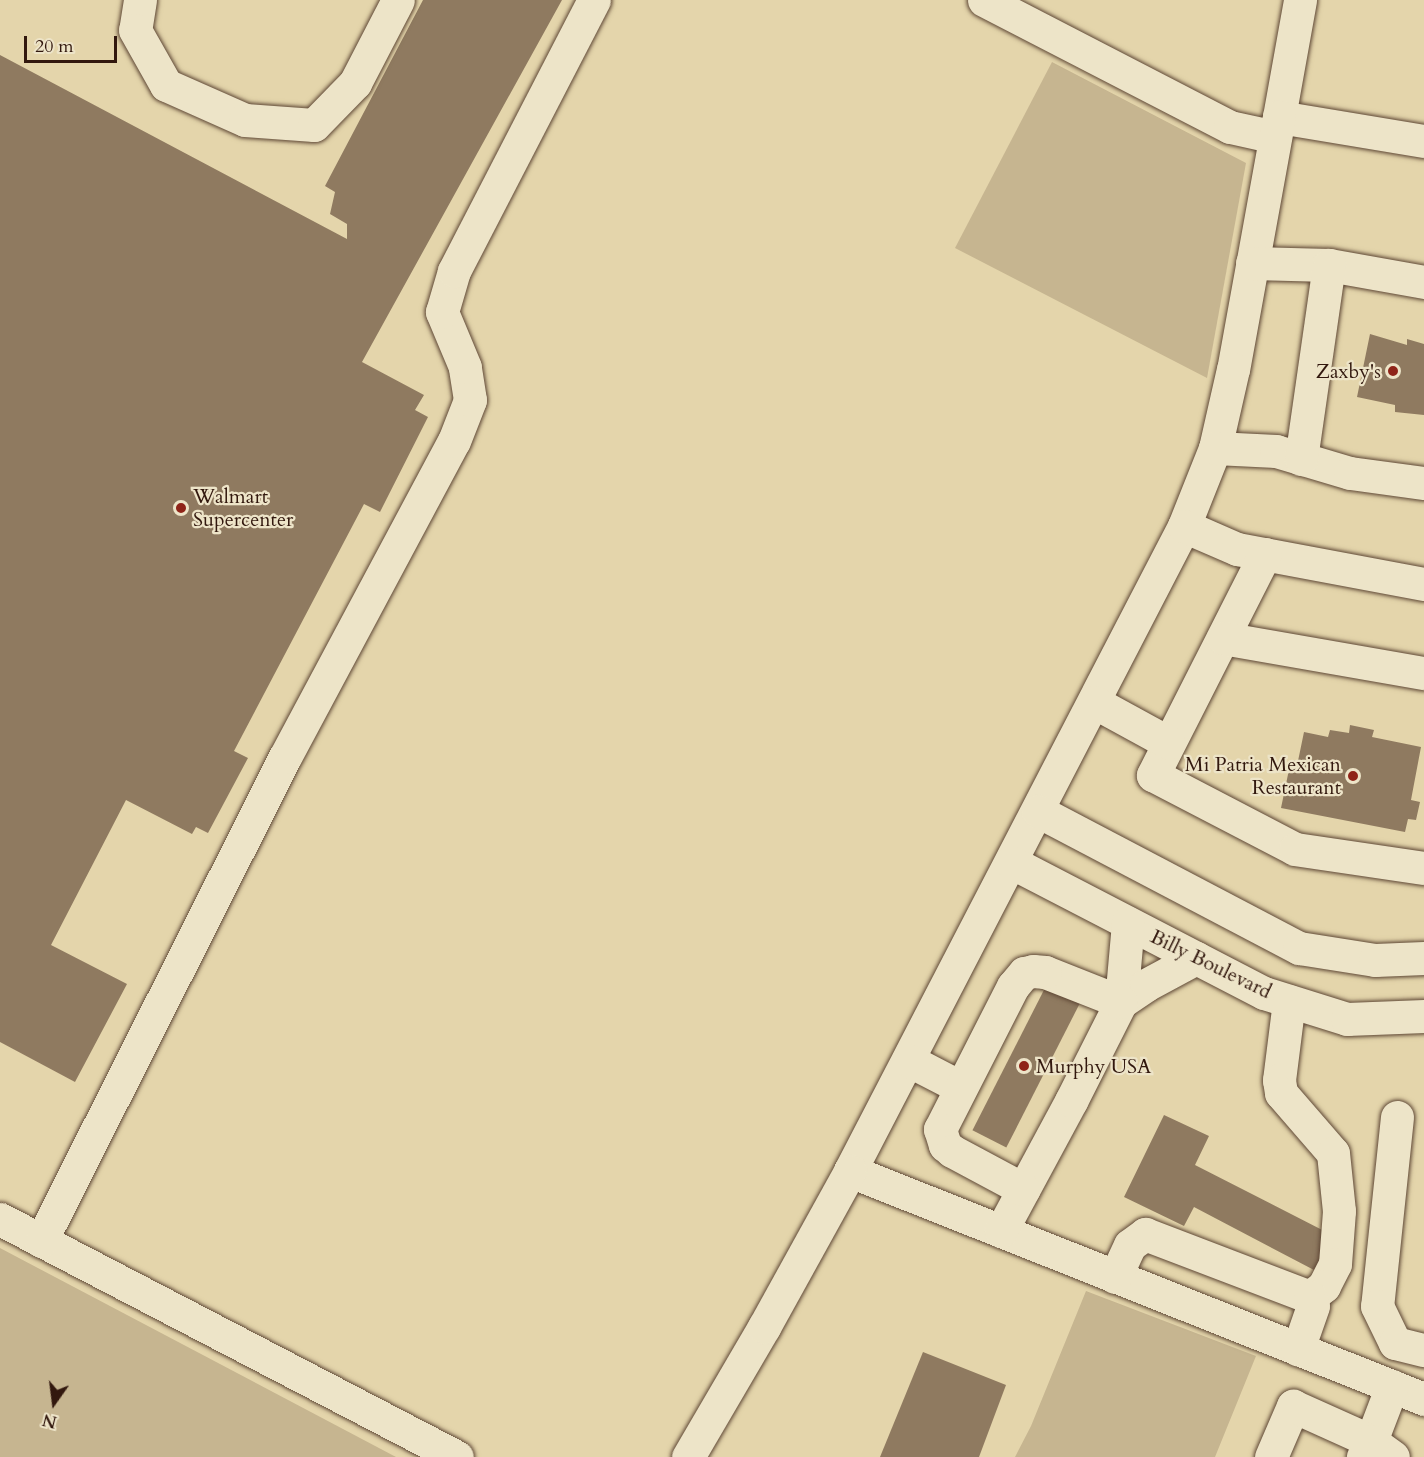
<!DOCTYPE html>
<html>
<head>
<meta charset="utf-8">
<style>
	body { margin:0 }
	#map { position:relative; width:1424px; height:1457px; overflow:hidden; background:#e4d5ab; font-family:Cardo,serif }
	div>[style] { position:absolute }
	.green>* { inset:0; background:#c6b590 }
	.building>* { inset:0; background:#8f7a60; transform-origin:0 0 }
	.roads { filter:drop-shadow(0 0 2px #5e4735) drop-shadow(0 0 2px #5e4735) }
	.minor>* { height:33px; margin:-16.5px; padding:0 16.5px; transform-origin:16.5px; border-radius:16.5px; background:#ede4c8 }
	.dots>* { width:16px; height:16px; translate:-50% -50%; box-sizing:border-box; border:3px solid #ede4c8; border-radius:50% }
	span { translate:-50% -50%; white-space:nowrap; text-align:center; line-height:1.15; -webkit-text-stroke:4.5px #ede4c8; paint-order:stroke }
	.poi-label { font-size:20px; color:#32180e }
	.right { translate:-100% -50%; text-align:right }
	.left { translate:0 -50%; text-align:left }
	.street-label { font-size:20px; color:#32180e }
	.north { position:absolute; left:24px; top:1373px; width:60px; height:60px; -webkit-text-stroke:4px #ede4c8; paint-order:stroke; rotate:194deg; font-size:16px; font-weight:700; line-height:24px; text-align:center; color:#32180e }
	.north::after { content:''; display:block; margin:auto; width:21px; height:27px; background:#32180e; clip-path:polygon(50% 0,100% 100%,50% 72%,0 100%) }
	.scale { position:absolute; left:24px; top:36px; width:93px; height:27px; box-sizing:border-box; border:3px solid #32180e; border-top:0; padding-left:8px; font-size:18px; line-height:21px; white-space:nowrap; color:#32180e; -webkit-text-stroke:4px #ede4c8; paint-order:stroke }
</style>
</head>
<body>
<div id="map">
	<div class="green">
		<div style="clip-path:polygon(1052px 62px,1246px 163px,1207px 378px,955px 248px)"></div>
		<div style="clip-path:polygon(0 1248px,396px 1457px,0 1457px)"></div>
		<div style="clip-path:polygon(1086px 1291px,1256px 1356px,1215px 1457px,1015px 1457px,1031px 1426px)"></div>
	</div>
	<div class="building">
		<div style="clip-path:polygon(423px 0,562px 0,362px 362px,424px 395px,415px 410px,428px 417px,380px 512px,364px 504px,234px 751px,248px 758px,208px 833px,196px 827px,192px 834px,126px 800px,51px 945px,127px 984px,75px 1082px,0 1042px,0 55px,347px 239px,347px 224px,330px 214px,335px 192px,325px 186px)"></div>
		<div style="clip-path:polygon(1370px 334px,1407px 345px,1407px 339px,1424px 344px,1424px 415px,1395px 412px,1395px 405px,1357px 397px)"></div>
		<div style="clip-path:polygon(1350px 725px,1374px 730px,1372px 737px,1421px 747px,1411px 800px,1420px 802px,1416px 820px,1408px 819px,1405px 832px,1281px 808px,1291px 760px,1298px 761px,1304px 732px,1328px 737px,1330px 730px,1349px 733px)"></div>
		<div style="left:1046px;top:986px;width:38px;height:162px;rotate:27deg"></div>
		<div style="clip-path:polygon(1164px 1115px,1209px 1136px,1195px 1165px,1332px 1235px,1314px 1270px,1194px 1207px,1184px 1226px,1124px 1197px)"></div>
		<div style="clip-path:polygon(923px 1352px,1006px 1385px,979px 1457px,880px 1457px)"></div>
	</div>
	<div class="roads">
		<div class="minor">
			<div style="left:140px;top:0;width:30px;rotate:99deg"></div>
			<div style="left:135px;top:30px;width:63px;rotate:60.6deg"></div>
			<div style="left:166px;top:85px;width:86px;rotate:23.9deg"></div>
			<div style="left:245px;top:120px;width:69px;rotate:4.1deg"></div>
			<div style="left:314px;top:125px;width:59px;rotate:-45.7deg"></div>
			<div style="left:355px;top:83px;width:93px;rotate:-62.6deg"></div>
			<div style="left:984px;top:0;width:277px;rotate:27.3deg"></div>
			<div style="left:1230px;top:127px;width:46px;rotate:12.5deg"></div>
			<div style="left:1279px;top:117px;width:119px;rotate:-79.8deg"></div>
			<div style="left:1424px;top:141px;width:147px;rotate:-170.6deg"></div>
			<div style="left:1279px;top:117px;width:256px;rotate:100.3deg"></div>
			<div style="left:1233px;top:369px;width:81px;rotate:102.8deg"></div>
			<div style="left:1215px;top:448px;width:84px;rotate:111.7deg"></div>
			<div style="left:1184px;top:526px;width:726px;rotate:117.38deg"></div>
			<div style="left:850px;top:1171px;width:618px;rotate:21.66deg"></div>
			<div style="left:1252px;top:263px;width:77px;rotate:1.5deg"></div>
			<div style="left:1329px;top:265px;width:97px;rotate:10.1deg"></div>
			<div style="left:1215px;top:448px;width:61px;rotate:2.8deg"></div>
			<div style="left:1276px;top:451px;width:77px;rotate:16.6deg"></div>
			<div style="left:1350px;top:473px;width:75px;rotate:7.7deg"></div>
			<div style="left:1301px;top:459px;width:196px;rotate:-81.8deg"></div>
			<div style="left:1184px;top:526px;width:58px;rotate:23.5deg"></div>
			<div style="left:1237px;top:549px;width:190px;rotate:10.6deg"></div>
			<div style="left:1265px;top:554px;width:248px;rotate:116.9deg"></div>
			<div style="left:1153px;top:775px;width:160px;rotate:27.5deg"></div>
			<div style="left:1295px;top:849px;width:130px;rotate:8.4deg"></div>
			<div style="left:1223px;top:638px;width:204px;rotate:9.9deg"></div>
			<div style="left:1094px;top:702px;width:85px;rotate:28.7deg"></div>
			<div style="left:1038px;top:811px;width:295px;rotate:27.7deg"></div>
			<div style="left:1299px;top:948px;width:77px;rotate:9deg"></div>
			<div style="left:1375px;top:960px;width:49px;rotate:-2.3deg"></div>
			<div style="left:1011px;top:862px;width:285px;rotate:27.4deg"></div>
			<div style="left:1264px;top:993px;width:87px;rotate:17.4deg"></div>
			<div style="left:1347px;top:1019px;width:77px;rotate:-2.2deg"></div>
			<div style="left:1128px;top:923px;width:79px;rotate:95.1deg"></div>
			<div style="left:1121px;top:1002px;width:30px;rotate:-34deg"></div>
			<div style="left:1146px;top:985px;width:57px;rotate:-28.4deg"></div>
			<div style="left:1289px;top:1001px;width:80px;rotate:97.2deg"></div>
			<div style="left:1279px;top:1080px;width:13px;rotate:81deg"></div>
			<div style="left:1281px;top:1093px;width:79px;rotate:49.1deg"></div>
			<div style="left:1333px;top:1153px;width:58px;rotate:84.1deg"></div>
			<div style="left:1339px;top:1211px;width:53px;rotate:94.3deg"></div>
			<div style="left:1335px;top:1264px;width:25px;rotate:117deg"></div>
			<div style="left:1324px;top:1286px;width:18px;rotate:142deg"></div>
			<div style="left:908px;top:1060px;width:59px;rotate:27.4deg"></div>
			<div style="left:1397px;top:1117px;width:190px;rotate:96deg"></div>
			<div style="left:1377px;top:1306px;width:41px;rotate:64.1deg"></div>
			<div style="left:1395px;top:1343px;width:30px;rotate:14deg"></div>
			<div style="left:0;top:1219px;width:515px;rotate:27.51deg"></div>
			<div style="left:1001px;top:1231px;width:148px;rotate:-61.7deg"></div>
			<div style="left:1071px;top:1101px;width:111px;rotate:-63.2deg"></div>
			<div style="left:1121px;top:1002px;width:82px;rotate:-158.5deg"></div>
			<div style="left:1045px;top:972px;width:12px;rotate:-175deg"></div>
			<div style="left:1033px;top:971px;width:9px;rotate:167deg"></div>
			<div style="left:1024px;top:973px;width:17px;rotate:130deg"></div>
			<div style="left:1013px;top:986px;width:161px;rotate:117deg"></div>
			<div style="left:940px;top:1129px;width:17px;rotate:73deg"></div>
			<div style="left:945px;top:1145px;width:9px;rotate:41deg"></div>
			<div style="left:952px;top:1151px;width:81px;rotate:28.2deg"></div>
			<div style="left:41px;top:1241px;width:542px;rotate:-63.25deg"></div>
			<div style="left:285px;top:757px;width:358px;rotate:-61.9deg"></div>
			<div style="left:454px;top:441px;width:44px;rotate:-68.7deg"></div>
			<div style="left:470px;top:400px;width:33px;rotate:-99deg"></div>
			<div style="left:465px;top:367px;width:60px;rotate:-112.7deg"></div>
			<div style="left:442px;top:312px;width:43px;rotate:-73.7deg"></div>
			<div style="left:454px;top:271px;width:305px;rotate:-62.7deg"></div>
			<div style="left:1115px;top:1277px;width:35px;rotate:-65deg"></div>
			<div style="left:1130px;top:1245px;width:19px;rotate:-36deg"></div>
			<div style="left:1145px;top:1234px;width:177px;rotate:20.9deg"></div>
			<div style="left:1310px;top:1297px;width:9px;rotate:72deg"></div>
			<div style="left:1313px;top:1306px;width:46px;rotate:109.2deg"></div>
			<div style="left:1392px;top:1386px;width:59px;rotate:110.9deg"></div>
			<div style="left:1371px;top:1441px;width:27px;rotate:36deg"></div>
			<div style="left:688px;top:1457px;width:151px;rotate:-59.7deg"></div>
			<div style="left:764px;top:1327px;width:178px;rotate:-61.1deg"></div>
			<div style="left:1271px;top:1457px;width:56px;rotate:-66.7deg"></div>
			<div style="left:1293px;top:1406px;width:85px;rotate:24.2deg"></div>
			<div style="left:1371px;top:1441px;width:18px;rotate:117deg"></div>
		</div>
	</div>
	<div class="dots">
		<div style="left:1393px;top:371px;background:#8f2418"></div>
		<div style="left:181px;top:508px;background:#8f2418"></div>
		<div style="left:1353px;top:776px;background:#8f2418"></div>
		<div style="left:1024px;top:1066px;background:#8f2418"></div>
	</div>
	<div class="poi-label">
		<span class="right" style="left:1381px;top:371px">Zaxby's</span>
		<span class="left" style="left:193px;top:508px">Walmart<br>Supercenter</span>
		<span class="right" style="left:1341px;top:776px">Mi Patria Mexican<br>Restaurant</span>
		<span class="left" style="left:1036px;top:1066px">Murphy USA</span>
	</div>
	<div class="street-label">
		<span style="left:1211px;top:964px;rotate:26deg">Billy Boulevard</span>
	</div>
	<div class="north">N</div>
	<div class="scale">20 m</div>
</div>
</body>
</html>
